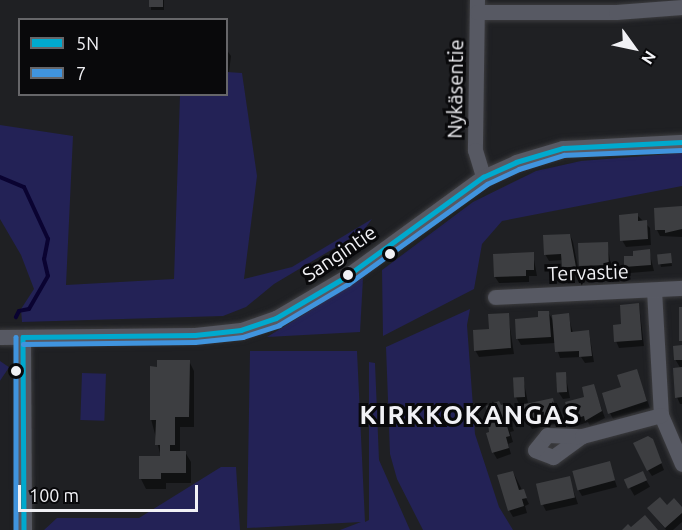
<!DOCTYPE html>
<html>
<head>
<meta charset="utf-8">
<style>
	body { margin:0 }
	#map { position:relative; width:682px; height:530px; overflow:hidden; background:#1f2023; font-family:Ubuntu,sans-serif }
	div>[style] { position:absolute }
	.green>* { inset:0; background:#232256; transform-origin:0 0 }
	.shadow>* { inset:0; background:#0007; transform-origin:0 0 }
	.stream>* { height:4px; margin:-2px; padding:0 2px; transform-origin:2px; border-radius:2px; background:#0a0331 }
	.building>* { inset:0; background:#3d3e41; transform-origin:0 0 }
	.roads { filter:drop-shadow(0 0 2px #3d3d40) drop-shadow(0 0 2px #3d3d40) }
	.minor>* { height:15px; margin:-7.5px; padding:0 7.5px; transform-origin:7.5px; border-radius:7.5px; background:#575963 }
	.bus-1>* { height:4.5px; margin:-2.25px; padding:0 2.25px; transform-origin:2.25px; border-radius:2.25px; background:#00a9ce }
	.bus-2>* { height:4.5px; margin:-2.25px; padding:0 2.25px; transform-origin:2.25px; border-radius:2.25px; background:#4094de }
	.dots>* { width:16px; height:16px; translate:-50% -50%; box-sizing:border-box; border:3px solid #09090b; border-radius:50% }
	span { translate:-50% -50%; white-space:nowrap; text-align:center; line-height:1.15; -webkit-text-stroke:6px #09090b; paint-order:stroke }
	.street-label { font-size:20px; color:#f1f1f5 }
	.district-label { font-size:26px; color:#f1f1f5; font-weight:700; letter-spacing:1.5px }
	.legend { position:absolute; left:18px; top:18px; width:210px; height:78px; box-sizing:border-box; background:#09090b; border:2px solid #666669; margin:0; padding:8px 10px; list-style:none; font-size:18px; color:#f1f1f5 }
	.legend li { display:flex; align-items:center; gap:12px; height:30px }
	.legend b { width:30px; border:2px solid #666669 }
	.north { position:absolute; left:604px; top:18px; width:60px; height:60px; -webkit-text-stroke:4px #09090b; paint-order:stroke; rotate:123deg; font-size:16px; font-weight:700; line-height:24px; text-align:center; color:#f1f1f5 }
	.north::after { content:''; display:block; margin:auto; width:21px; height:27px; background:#f1f1f5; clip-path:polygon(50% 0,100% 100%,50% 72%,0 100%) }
	.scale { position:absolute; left:18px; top:485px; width:180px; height:27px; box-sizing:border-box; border:3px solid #f1f1f5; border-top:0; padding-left:8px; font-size:18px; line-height:21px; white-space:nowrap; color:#f1f1f5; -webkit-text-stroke:4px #09090b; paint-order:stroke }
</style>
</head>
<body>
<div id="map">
	<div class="green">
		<div style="clip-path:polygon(227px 72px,242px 73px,257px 176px,244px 279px,292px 267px,372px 219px,363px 231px,274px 284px,246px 307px,223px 316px,22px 322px,21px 309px,34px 289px,21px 255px,0 219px,0 125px,73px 136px,66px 285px,174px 279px,180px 95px,226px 94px)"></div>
		<div style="clip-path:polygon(682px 153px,682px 186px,502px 221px,482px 244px,474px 289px,383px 336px,382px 270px,473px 202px,536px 171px,581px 161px)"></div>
		<div style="clip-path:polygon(363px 278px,360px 332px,267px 337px)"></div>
		<div style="clip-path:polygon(470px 309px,467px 325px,475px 434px,499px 507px,513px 530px,423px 530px,397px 479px,390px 454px,386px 347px)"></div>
		<div style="clip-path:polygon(250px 351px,357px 351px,365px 522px,369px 520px,369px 362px,375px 363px,379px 460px,410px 530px,340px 530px,361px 522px,247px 528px)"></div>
		<div style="left:0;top:361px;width:11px;height:169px;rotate:34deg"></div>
		<div style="left:82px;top:373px;width:24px;height:47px;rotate:2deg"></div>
		<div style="clip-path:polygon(221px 467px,236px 467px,240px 530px,44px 530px,57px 518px,139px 518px)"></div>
	</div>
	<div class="shadow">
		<div style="left:151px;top:0;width:13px;height:10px"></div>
		<div style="clip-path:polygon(226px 49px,231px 56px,229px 72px,226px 72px)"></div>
		<div style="clip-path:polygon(682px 208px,682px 237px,660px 236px,657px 230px)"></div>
		<div style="clip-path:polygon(637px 215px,650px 228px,651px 245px,626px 247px,622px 240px)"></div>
		<div style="clip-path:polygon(570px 235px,573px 242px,579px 273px,567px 273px,563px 260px,549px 261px,545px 254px)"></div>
		<div style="clip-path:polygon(607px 244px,612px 271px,584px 272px,580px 266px)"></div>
		<div style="clip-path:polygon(649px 251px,654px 271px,630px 273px,626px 266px)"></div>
		<div style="clip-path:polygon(533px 254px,537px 276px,529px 276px,529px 282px,499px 283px,495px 277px)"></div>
		<div style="clip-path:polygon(670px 254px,672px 266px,661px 267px,658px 255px)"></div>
		<div style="clip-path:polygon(639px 305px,644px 346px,619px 348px,616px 341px,623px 326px)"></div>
		<div style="clip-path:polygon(548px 312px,554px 322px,568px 315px,573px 333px,589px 332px,594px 362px,585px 363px,581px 357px,560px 358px,555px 343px,521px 345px,517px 338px)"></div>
		<div style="clip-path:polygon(508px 314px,514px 354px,479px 357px,475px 350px)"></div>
		<div style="clip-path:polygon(682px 347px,682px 404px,680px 404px,677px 397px,681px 369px,675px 359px)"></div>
		<div style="clip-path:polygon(189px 361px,194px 371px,194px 427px,180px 427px,180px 452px,185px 452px,191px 462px,191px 483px,166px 483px,166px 489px,146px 489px,141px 479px,161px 457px,151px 419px)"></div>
		<div style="clip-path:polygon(636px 371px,650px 408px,613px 419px,610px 413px)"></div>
		<div style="clip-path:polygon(565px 373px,570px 398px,563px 399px,559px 393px)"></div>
		<div style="clip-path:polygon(523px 378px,528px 403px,519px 404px,516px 397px)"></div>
		<div style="clip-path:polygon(593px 385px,605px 418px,590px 426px,588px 422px,576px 426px,567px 403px,586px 398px)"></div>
		<div style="clip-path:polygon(553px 400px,560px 423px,532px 429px,528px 423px)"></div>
		<div style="clip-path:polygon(505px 406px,514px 431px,510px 432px,513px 442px,508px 444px,511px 454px,497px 459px,493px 452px,501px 407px)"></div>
		<div style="clip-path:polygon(652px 440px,664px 470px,652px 476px,648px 470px)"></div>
		<div style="clip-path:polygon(609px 463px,617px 487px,582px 496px,578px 489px)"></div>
		<div style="clip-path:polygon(513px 472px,529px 504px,525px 506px,527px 513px,513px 517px,509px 510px)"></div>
		<div style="left:642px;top:473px;width:16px;height:18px;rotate:60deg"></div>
		<div style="clip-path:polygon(569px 478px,578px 504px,546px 511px,543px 505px)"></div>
		<div style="clip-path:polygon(666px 507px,682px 509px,682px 522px,673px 530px,666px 530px,649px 509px)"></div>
	</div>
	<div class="stream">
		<div style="left:0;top:177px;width:26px;rotate:23deg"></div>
		<div style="left:24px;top:187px;width:57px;rotate:65.2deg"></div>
		<div style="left:48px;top:239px;width:20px;rotate:101deg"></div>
		<div style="left:44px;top:259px;width:17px;rotate:77deg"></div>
		<div style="left:48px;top:276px;width:38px;rotate:120deg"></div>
		<div style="left:29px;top:309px;width:10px;rotate:169deg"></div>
		<div style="left:19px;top:311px;width:7px;rotate:117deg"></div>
	</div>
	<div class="building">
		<div style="left:149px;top:0;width:14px;height:7px"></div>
		<div style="clip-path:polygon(682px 206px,682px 229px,665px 233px,665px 230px,655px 230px,654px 208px)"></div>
		<div style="clip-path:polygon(638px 213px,638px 221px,647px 220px,648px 239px,620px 241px,619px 215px)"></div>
		<div style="clip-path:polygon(570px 234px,576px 267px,562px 267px,561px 254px,544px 255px,543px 235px)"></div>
		<div style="left:608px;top:242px;width:23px;height:30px;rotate:88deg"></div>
		<div style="clip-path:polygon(650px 249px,651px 265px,624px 267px,624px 256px,633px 256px,633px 251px)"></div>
		<div style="clip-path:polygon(534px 252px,534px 270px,526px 270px,526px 276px,494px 277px,493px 254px)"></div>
		<div style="left:671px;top:253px;width:10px;height:14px;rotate:84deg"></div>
		<div style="clip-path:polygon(639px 303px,642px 340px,614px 342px,613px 325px,621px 324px,620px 305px)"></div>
		<div style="left:682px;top:307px;width:34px;height:3px;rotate:90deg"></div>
		<div style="clip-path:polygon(538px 311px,549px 311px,551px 337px,516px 339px,515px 319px,538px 317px)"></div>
		<div style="clip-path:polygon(509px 313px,511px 348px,474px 351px,473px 330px,489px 329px,488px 314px)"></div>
		<div style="clip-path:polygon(569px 313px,571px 332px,589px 330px,592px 356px,579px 357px,579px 351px,555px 352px,552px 315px)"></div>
		<div style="clip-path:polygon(682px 345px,682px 360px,674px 360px,673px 346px)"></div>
		<div style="clip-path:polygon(157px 360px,190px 360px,189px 417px,175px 417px,175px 445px,170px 445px,170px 451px,186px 451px,186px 473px,161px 473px,161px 479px,139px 479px,139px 456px,160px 456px,160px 445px,155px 445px,156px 420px,150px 420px,150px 366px,157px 367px)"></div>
		<div style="clip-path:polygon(682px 367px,682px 397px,675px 398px,673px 368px)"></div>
		<div style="clip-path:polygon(637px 369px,647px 401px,608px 414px,602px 393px,621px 387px,617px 375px)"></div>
		<div style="left:566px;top:372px;width:20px;height:10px;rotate:87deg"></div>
		<div style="left:524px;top:377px;width:20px;height:11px;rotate:87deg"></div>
		<div style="clip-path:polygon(594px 384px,602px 411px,585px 421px,584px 416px,571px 420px,565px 402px,584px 397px,582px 387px)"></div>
		<div style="left:553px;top:398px;width:19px;height:32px;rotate:78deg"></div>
		<div style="clip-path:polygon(499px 401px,501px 405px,505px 404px,512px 424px,507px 426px,510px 436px,506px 437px,509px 448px,492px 453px,486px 433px,489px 432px,486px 406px)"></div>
		<div style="clip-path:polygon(648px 436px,653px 439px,662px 463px,647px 471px,633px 443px)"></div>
		<div style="left:610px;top:461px;width:20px;height:39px;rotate:75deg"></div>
		<div style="clip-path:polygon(513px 471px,519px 490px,524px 489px,527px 498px,522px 499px,524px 506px,508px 511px,497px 475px)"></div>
		<div style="left:643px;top:471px;width:10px;height:21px;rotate:66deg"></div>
		<div style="left:570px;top:476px;width:22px;height:35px;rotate:77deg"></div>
		<div style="clip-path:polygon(660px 497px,667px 505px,674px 498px,682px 507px,682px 513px,665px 528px,647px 508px)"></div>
		<div style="clip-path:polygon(645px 515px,658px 530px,622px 530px,628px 524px,631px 527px)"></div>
	</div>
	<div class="roads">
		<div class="minor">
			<div style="left:477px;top:0;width:150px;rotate:90.8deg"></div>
			<div style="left:475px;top:150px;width:28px;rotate:73deg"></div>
			<div style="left:477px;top:12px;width:139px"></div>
			<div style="left:616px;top:12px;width:66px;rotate:-4.3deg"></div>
			<div style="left:654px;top:290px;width:125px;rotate:86.8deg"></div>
			<div style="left:661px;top:415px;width:53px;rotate:66.8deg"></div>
			<div style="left:495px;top:297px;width:187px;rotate:-2.8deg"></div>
			<div style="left:0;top:337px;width:195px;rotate:-0.6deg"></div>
			<div style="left:195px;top:335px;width:46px;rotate:-6.2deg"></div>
			<div style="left:241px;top:330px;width:37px;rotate:-19deg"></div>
			<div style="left:276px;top:318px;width:79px;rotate:-30.5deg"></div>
			<div style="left:344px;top:278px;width:172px;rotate:-36deg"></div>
			<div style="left:483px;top:177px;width:36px;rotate:-24deg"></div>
			<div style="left:516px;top:162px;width:49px;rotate:-16.6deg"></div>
			<div style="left:563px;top:148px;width:119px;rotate:-2.9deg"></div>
			<div style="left:23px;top:337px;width:193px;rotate:89.7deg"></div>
			<div style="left:582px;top:436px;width:36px;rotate:144deg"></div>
			<div style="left:553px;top:457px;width:19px;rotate:-159deg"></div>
			<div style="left:535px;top:450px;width:19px;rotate:-51deg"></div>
			<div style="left:547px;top:435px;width:35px;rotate:2deg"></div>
			<div style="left:582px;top:436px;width:82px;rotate:-14.9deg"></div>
		</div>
	</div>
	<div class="bus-1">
		<div style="left:23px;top:337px;width:172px;rotate:-0.7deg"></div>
		<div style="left:195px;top:335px;width:46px;rotate:-6.2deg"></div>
		<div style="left:241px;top:330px;width:37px;rotate:-19deg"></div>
		<div style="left:276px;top:318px;width:79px;rotate:-30.5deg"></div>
		<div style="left:344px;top:278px;width:172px;rotate:-36deg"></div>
		<div style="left:483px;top:177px;width:36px;rotate:-24deg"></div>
		<div style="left:516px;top:162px;width:49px;rotate:-16.6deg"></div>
		<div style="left:563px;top:148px;width:119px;rotate:-2.9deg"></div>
		<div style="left:23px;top:337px;width:193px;rotate:89.7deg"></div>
	</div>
	<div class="bus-2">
		<div style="left:16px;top:337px;width:193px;rotate:90deg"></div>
		<div style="left:23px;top:344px;width:172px;rotate:-0.7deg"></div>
		<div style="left:195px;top:342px;width:48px;rotate:-5.9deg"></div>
		<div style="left:243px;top:337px;width:38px;rotate:-18deg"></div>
		<div style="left:279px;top:325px;width:80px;rotate:-30.7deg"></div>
		<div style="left:348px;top:284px;width:171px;rotate:-35.7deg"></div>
		<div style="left:487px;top:184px;width:35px;rotate:-25deg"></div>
		<div style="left:519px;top:169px;width:47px;rotate:-17.3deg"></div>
		<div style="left:564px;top:155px;width:118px;rotate:-2.4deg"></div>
	</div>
	<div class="dots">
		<div style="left:390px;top:254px;background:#f1f1f5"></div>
		<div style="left:348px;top:275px;background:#f1f1f5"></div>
		<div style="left:16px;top:371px;background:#f1f1f5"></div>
	</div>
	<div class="street-label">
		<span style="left:455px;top:89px;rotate:-89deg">Nykäsentie</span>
		<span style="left:339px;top:253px;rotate:-34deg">Sangintie</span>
		<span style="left:588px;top:272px;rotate:-2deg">Tervastie</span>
	</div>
	<div class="district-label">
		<span style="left:470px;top:415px">KIRKKOKANGAS</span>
	</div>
	<ul class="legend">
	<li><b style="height:8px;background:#00a9ce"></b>5N</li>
	<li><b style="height:8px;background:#4094de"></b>7</li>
	</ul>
	<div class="north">N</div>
	<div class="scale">100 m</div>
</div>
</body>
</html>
